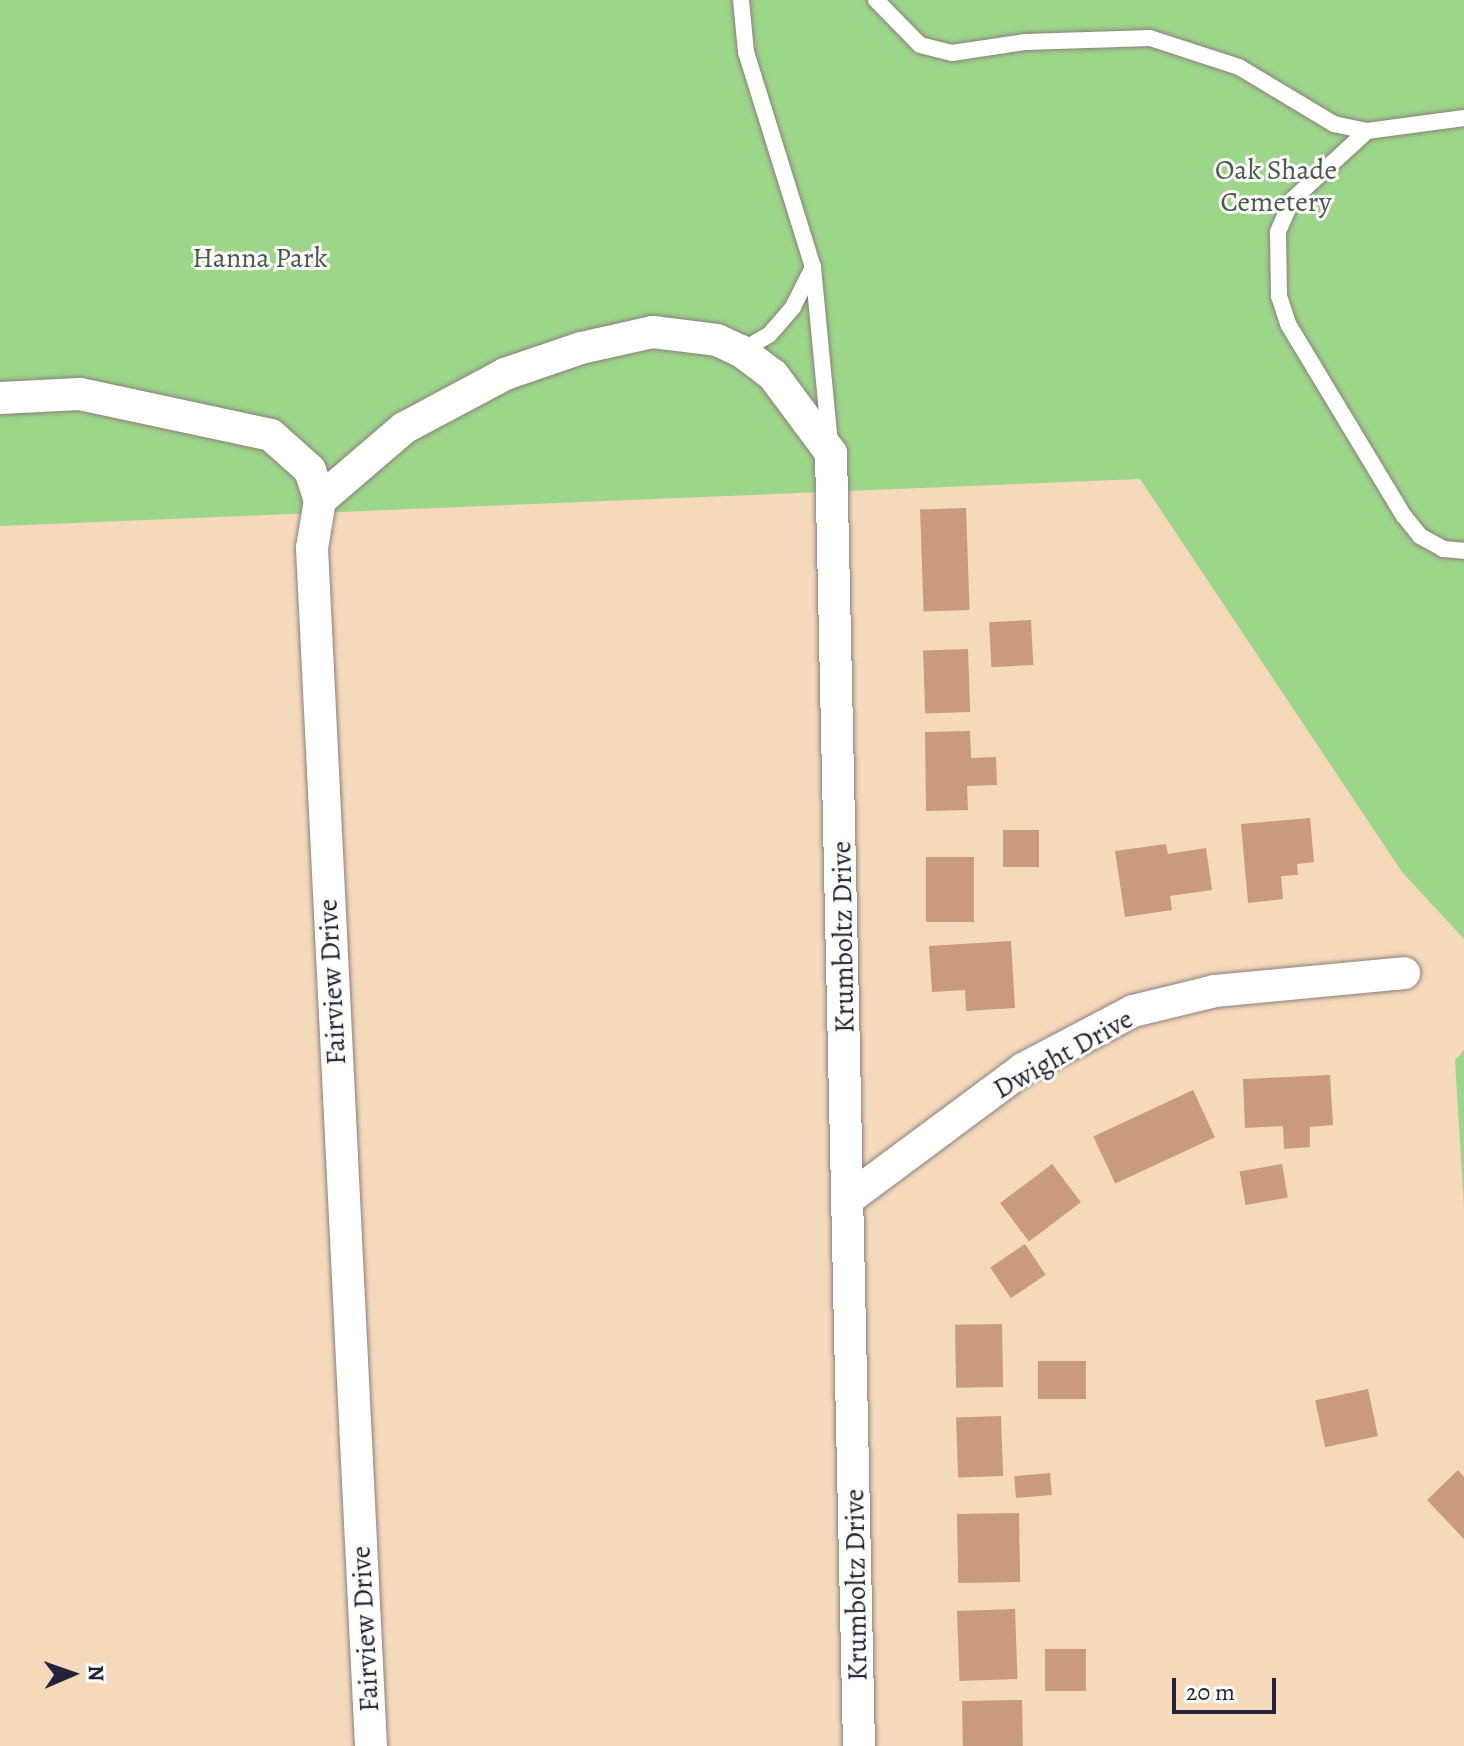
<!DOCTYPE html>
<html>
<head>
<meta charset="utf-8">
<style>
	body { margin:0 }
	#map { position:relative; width:1464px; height:1746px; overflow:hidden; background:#f4d9bb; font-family:Alegreya,serif }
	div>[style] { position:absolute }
	.green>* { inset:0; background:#9cd689 }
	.building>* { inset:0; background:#ca9a7c; transform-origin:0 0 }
	.roads { filter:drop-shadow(0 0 2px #8b7e7b) drop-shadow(0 0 2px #8b7e7b) }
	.service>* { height:16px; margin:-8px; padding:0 8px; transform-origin:8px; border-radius:8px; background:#fff }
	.minor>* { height:32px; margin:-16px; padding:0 16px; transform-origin:16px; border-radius:16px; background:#fff }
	span { translate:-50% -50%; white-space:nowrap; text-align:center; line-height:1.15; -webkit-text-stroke:6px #fdfcf7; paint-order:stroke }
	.park-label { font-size:28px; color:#475852 }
	.street-label { font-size:28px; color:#22223b }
	.north { position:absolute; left:32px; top:1634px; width:80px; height:80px; -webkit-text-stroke:6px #fdfcf7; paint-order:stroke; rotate:88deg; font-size:22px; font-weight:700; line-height:32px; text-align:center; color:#22223b }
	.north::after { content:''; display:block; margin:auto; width:28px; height:36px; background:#22223b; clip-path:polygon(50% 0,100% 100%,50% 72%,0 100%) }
	.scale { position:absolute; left:1172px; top:1678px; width:104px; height:36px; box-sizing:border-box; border:4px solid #22223b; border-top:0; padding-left:10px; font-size:24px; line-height:28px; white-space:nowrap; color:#22223b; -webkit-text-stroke:6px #fdfcf7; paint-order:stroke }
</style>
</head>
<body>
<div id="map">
	<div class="green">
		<div style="clip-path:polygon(0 0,1464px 0,1464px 939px,1402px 872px,1140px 479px,0 526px)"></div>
		<div style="clip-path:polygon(1464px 1050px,1464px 1208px,1455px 1060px)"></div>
	</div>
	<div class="building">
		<div style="left:966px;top:508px;width:102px;height:46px;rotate:88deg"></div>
		<div style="left:1031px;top:620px;width:45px;height:42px;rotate:87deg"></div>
		<div style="left:968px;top:649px;width:63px;height:45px;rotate:88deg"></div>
		<div style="clip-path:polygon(970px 731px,971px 758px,996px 757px,997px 785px,967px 786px,968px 810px,926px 811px,925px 732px)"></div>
		<div style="clip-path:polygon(1310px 818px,1314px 862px,1297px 864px,1298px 875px,1281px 876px,1283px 899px,1248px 903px,1241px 824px)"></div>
		<div style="left:1003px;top:830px;width:36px;height:37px"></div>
		<div style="clip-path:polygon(1166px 844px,1168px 854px,1206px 848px,1212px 890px,1170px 896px,1172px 910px,1125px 917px,1115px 851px)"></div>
		<div style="left:926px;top:857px;width:48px;height:65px"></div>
		<div style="clip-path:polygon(1011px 941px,1015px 1008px,966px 1011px,965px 990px,932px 992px,929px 946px)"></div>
		<div style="clip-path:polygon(1330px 1075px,1333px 1125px,1310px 1127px,1310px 1147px,1284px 1149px,1283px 1126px,1245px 1128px,1243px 1079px)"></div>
		<div style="left:1193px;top:1090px;width:52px;height:110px;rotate:65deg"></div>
		<div style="left:1052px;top:1164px;width:48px;height:65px;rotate:53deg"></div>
		<div style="left:1282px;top:1164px;width:34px;height:43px;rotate:80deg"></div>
		<div style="left:1025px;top:1244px;width:37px;height:42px;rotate:56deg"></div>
		<div style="left:1002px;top:1324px;width:63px;height:47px;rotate:89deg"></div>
		<div style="left:1038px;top:1361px;width:48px;height:38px"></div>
		<div style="left:1368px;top:1389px;width:48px;height:54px;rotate:78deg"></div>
		<div style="left:1001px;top:1416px;width:60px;height:45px;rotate:88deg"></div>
		<div style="clip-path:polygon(1458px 1470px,1464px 1477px,1464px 1539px,1427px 1500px)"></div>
		<div style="left:1050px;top:1473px;width:22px;height:36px;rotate:85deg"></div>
		<div style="left:1019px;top:1513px;width:69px;height:62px;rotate:89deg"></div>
		<div style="left:1015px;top:1609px;width:70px;height:58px;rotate:88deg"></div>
		<div style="left:1045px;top:1649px;width:41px;height:42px"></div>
		<div style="left:1022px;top:1700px;width:46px;height:60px;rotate:89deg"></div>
	</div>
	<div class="roads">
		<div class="service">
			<div style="left:741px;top:0;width:52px;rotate:84.5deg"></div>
			<div style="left:746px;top:52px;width:225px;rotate:72.7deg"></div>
			<div style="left:813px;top:267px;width:177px;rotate:84.5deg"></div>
			<div style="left:876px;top:0;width:63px;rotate:45.6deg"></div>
			<div style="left:920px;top:45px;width:33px;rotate:14deg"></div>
			<div style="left:952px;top:53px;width:75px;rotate:-8.5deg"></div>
			<div style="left:1026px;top:42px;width:124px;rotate:-1.8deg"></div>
			<div style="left:1150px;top:38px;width:94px;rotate:18deg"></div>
			<div style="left:1239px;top:67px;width:111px;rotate:31deg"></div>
			<div style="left:1334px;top:124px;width:34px;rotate:12deg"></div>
			<div style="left:1367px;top:131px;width:98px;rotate:-7.6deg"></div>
			<div style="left:1367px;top:131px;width:102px;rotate:137.4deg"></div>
			<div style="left:1292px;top:200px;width:35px;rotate:114deg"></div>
			<div style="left:1278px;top:232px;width:64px;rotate:89.1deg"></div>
			<div style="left:1279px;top:296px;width:29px;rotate:72deg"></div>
			<div style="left:1288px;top:324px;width:224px;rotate:58.9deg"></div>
			<div style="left:1404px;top:516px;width:26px;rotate:51deg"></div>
			<div style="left:1420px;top:536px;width:26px;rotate:29deg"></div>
			<div style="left:1443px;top:549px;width:21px;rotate:5deg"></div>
			<div style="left:741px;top:351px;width:32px;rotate:-30deg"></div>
			<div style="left:769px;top:335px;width:37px;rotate:-49deg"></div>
			<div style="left:793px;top:307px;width:45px;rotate:-63.4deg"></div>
		</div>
		<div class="minor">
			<div style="left:0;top:398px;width:80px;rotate:-2.9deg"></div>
			<div style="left:80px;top:394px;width:195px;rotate:12.1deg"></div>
			<div style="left:271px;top:435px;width:52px;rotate:41.9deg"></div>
			<div style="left:310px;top:470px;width:32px;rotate:72deg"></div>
			<div style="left:848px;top:1199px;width:218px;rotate:-36.6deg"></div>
			<div style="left:1023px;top:1069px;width:124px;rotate:-27.8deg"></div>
			<div style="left:1133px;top:1011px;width:84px;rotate:-13.7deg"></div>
			<div style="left:1215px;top:991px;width:190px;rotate:-5.4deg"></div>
			<div style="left:371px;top:1746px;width:1199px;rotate:-92.82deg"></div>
			<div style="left:312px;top:548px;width:49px;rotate:-80.5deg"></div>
			<div style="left:320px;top:500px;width:111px;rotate:-40.6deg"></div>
			<div style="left:404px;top:428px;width:115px;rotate:-28.1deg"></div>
			<div style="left:505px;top:374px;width:80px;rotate:-18.9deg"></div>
			<div style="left:581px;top:348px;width:74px;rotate:-12.5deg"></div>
			<div style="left:653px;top:332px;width:64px;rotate:7.1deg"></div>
			<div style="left:717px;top:340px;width:26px;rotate:25deg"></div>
			<div style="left:741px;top:351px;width:40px;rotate:37deg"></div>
			<div style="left:773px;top:375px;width:97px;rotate:53.4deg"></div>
			<div style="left:831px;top:453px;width:1293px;rotate:88.76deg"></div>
		</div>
	</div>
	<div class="park-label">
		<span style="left:1276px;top:186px">Oak Shade<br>Cemetery</span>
		<span style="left:260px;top:258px">Hanna Park</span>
	</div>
	<div class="street-label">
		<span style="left:843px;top:937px;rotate:-91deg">Krumboltz Drive</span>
		<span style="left:332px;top:982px;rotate:-93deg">Fairview Drive</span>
		<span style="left:1063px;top:1054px;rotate:-29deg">Dwight Drive</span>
		<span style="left:856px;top:1585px;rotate:-91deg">Krumboltz Drive</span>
		<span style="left:365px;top:1629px;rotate:-93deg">Fairview Drive</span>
	</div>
	<div class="north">N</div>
	<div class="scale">20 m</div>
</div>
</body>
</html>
